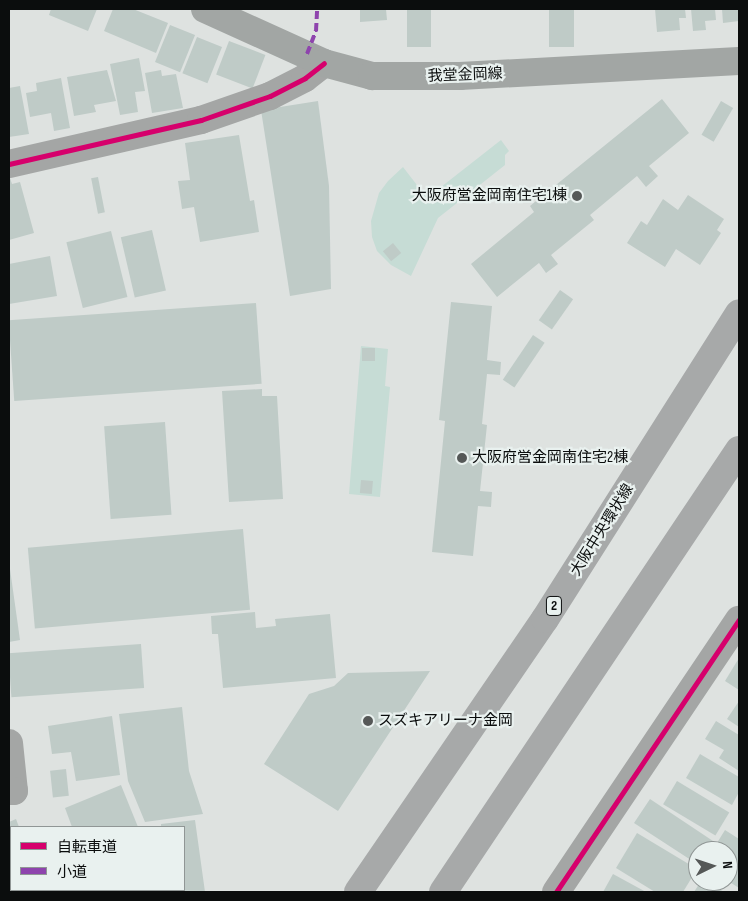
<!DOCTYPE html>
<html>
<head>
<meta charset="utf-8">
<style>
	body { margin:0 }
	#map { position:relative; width:748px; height:901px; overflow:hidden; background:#dee2e0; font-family:"Sofia Sans Condensed","Noto Sans JP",sans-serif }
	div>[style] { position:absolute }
	.green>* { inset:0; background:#c6dcd5 }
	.building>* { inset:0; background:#bfcbc7; transform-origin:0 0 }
	.minor>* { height:28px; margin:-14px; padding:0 14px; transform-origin:14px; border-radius:14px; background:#a4a6a5 }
	.secondary>* { height:28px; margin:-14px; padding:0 14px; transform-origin:14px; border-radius:14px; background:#a2a6a4 }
	.primary>* { height:28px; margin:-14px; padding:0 14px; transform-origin:14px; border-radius:14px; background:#a7a9a9 }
	.quiet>* { height:4px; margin-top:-2px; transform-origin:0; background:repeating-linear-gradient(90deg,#8e44ad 0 8px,transparent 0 12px) }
	.cycleway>* { height:5px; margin:-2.5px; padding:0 2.5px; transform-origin:2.5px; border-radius:2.5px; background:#d6006c }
	.dots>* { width:14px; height:14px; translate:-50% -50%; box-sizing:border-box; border:2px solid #e9f1ef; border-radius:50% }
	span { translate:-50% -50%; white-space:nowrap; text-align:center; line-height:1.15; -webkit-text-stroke:4.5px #e9f1ef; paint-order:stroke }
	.shield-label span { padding:1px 4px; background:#e9f1ef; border:1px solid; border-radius:4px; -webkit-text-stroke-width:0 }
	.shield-label { font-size:14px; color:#0b0d0d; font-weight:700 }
	.street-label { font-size:15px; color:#0b0d0d }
	.poi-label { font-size:15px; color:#0b0d0d }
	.right { translate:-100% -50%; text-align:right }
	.left { translate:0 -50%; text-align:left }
	.frame { position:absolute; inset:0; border:10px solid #0b0d0d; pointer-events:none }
	.legend { position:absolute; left:10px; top:826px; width:175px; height:65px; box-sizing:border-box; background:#e9f1ef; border:1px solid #909695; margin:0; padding:6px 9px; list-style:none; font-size:15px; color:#0b0d0d }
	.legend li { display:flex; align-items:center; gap:10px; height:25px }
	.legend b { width:25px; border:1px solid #909695 }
	.north { position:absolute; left:688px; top:841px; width:50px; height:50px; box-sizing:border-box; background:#e9f1ef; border:1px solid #909695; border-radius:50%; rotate:86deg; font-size:14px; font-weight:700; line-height:20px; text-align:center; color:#0b0d0d }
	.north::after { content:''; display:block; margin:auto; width:18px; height:22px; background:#555857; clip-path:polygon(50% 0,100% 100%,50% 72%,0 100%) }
</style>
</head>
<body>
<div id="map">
	<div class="green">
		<div style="clip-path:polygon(501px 140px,509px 151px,505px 155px,505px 165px,438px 218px,411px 276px,391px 265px,377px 251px,372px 237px,371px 221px,379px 193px,388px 181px,403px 167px,427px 198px)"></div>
		<div style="clip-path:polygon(361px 346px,388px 349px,385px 386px,390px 387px,380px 497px,349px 494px)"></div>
	</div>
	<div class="building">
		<div style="clip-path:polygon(51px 9px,97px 9px,88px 31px,49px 15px)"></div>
		<div style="clip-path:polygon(113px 9px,133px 9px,168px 23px,156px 53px,104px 31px)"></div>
		<div style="clip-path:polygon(360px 9px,386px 9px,387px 20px,360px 22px)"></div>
		<div style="left:407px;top:9px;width:24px;height:38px"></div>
		<div style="left:549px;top:9px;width:25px;height:38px"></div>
		<div style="clip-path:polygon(655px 9px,685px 9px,686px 18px,679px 18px,680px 30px,657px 32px)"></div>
		<div style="clip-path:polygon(691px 9px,715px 9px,716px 20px,705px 21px,706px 30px,693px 31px)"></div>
		<div style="clip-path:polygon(722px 9px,739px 9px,739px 21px,723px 23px)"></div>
		<div style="left:170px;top:25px;width:27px;height:40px;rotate:22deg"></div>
		<div style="left:197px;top:37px;width:27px;height:39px;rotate:22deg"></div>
		<div style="left:229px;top:41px;width:39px;height:36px;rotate:21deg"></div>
		<div style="clip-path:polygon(139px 58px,145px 91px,135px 92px,138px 112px,120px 115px,110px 64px)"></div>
		<div style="clip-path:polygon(107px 70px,116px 101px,94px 105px,96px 112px,74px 116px,67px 77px)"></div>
		<div style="clip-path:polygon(161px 70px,162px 76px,176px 74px,183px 108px,152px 113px,145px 73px)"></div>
		<div style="clip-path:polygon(61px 78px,70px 128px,54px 131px,51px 113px,30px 117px,26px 93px,37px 91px,36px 83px)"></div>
		<div style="clip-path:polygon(20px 86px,29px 134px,9px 137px,9px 88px)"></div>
		<div style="clip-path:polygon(662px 99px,689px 133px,649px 166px,658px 176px,646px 187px,637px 176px,590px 215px,594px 220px,551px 255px,558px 264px,546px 273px,539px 263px,497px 297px,471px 264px,534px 212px,530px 206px)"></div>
		<div style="clip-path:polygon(318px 101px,329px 186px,331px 289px,290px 296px,261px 110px)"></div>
		<div style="left:721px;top:101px;width:14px;height:39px;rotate:30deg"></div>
		<div style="clip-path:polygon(239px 135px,250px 201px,254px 200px,259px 232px,200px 242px,194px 207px,182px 209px,178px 181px,190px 180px,185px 143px)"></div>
		<div style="clip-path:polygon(9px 175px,12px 184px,20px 182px,34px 233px,9px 240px)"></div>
		<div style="left:98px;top:177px;width:36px;height:7px;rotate:79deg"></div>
		<div style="clip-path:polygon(688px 195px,724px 219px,717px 230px,721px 233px,700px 265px,676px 249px,665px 267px,627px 243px,641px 221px,647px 225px,663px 199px,678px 210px)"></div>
		<div style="left:152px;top:230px;width:62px;height:32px;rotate:77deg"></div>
		<div style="left:111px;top:231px;width:68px;height:46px;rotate:76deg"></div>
		<div style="left:393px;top:243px;width:13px;height:13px;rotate:51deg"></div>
		<div style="clip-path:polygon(50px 256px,57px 296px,9px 304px,9px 264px)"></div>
		<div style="left:560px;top:290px;width:16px;height:37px;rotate:35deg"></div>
		<div style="clip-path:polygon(451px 302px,492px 306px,487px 360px,501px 362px,500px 375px,487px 374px,482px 424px,487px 425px,480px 491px,492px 492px,491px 507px,478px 506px,473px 556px,432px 552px,445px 421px,439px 420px)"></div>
		<div style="left:256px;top:303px;width:81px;height:248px;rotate:86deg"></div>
		<div style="left:533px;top:335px;width:14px;height:54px;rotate:34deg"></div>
		<div style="left:362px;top:348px;width:13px;height:13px"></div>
		<div style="clip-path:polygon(262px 389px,262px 396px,277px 396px,283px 499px,229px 502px,222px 391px)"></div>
		<div style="left:165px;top:422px;width:93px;height:61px;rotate:86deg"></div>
		<div style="left:361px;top:480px;width:12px;height:13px;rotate:5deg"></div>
		<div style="left:243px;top:529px;width:81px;height:216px;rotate:85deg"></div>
		<div style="clip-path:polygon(9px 562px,20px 640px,9px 642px)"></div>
		<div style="clip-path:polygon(255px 612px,256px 628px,276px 626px,275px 619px,330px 614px,336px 678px,223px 688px,218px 634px,212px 634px,211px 616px)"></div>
		<div style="left:141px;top:644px;width:44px;height:133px;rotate:86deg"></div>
		<div style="clip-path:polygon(739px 658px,739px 690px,725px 681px)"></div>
		<div style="clip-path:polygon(430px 671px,338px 811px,264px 764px,309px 694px,334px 686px,348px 673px)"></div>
		<div style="clip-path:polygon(739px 701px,739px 727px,727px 719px)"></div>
		<div style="clip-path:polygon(182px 707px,189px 771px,203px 814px,145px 822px,128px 781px,119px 714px)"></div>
		<div style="clip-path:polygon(112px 716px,120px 775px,76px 781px,71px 752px,52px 754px,48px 726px)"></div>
		<div style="clip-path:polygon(716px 721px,739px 735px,739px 771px,719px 758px,724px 750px,705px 739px)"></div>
		<div style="clip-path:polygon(700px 754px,739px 777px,739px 792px,732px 805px,686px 778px)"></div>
		<div style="left:66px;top:769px;width:27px;height:16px;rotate:84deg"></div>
		<div style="left:677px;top:781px;width:61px;height:27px;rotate:31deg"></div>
		<div style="clip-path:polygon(121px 785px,138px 827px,72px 827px,65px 808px)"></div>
		<div style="clip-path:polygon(650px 799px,713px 841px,706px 851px,698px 851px,697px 864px,634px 823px)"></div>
		<div style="clip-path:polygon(16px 819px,19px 827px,11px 827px,11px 890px,46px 892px,9px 892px,9px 822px)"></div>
		<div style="clip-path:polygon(195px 820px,205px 892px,171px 892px,171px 890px,184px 890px,184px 827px,161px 827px,161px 824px)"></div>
		<div style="clip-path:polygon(725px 830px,739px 839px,739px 888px,728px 881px,728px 851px,712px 851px)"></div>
		<div style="clip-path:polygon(637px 833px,697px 869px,683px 892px,655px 892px,616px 868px)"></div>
		<div style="clip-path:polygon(613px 874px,646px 892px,603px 892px)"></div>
		<div style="clip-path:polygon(701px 881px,706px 881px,724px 892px,694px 892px)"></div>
		<div style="left:101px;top:890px;width:49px;height:2px"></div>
	</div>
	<div class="minor">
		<div style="left:9px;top:164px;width:197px;rotate:-12.9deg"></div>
		<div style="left:201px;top:120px;width:73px;rotate:-19.2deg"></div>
		<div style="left:270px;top:96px;width:39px;rotate:-27deg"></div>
		<div style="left:305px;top:78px;width:24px;rotate:-38deg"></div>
		<div style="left:9px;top:743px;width:48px;rotate:84.1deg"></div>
		<div style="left:14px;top:791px;width:5px;rotate:180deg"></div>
		<div style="left:556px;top:892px;width:328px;rotate:-56.1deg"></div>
	</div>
	<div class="secondary">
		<div style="left:205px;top:9px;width:131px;rotate:24.4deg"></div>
		<div style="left:324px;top:63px;width:50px;rotate:15.2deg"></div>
		<div style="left:372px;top:76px;width:88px"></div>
		<div style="left:460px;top:76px;width:279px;rotate:-3.1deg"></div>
	</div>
	<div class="primary">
		<div style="left:358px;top:892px;width:331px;rotate:-55.6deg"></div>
		<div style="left:545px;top:619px;width:362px;rotate:-57.6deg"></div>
		<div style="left:443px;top:892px;width:532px;rotate:-56.19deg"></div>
	</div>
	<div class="quiet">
		<div style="left:307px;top:54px;width:25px;rotate:-69deg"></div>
		<div style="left:316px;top:31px;width:22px;rotate:-87deg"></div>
	</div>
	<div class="cycleway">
		<div style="left:9px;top:164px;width:197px;rotate:-12.9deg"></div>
		<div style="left:201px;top:120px;width:73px;rotate:-19.2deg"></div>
		<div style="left:270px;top:96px;width:39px;rotate:-27deg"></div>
		<div style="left:305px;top:78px;width:24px;rotate:-38deg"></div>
		<div style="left:556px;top:892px;width:328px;rotate:-56.1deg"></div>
	</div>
	<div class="dots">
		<div style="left:577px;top:196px;background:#555857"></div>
		<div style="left:462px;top:458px;background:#555857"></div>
		<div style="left:368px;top:721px;background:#555857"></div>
	</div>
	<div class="shield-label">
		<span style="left:554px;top:606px">2</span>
	</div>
	<div class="street-label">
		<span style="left:465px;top:75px;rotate:-2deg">我堂金岡線</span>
		<span style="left:602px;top:530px;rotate:-58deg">大阪中央環状線</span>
	</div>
	<div class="poi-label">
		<span class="right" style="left:567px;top:196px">大阪府営金岡南住宅1棟</span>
		<span class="left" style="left:472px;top:458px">大阪府営金岡南住宅2棟</span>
		<span class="left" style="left:378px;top:721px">スズキアリーナ金岡</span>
	</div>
	<div class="frame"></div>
	<ul class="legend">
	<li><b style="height:6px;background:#d6006c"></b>自転車道</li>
	<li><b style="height:6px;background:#8e44ad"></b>小道</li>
	</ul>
	<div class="north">N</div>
</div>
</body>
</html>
